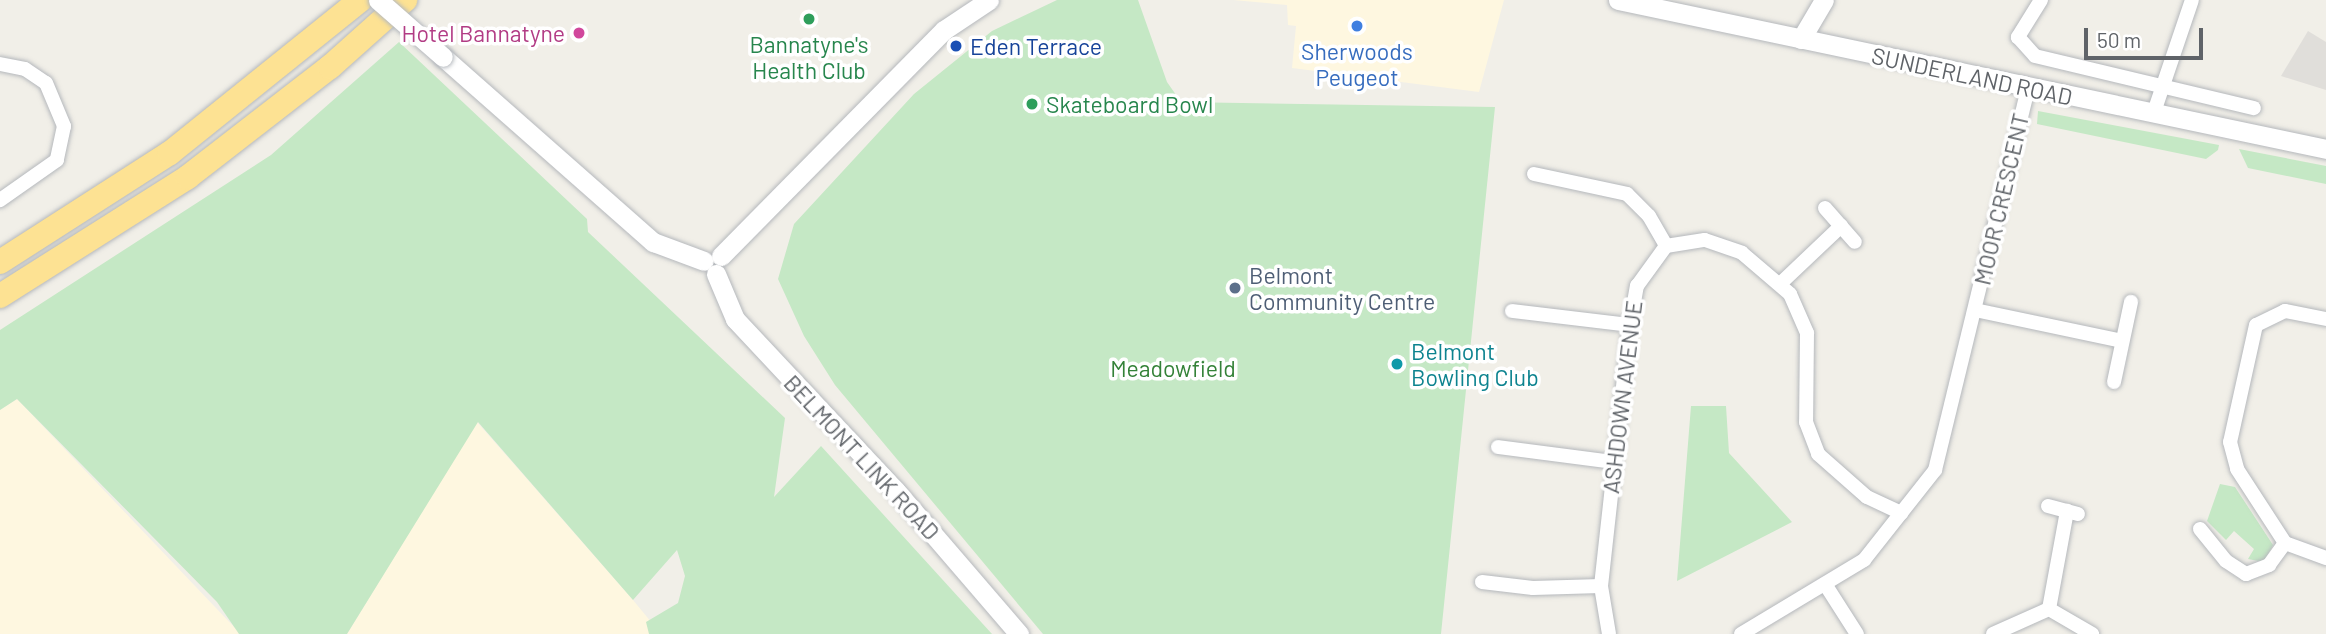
<!DOCTYPE html>
<html>
<head>
<meta charset="utf-8">
<style>
	body { margin:0 }
	#map { position:relative; width:2326px; height:634px; overflow:hidden; background:#f1efe8; font-family:Barlow,sans-serif }
	div>[style] { position:absolute }
	.commercial>* { inset:0; background:#fef7e0 }
	.industrial>* { inset:0; background:#e0deda }
	.green>* { inset:0; background:#c5e8c5 }
	.roads { filter:drop-shadow(0 0 2px #b5b8bc) drop-shadow(0 0 2px #b5b8bc) }
	.street>* { height:14px; margin:-7px; padding:0 7px; transform-origin:7px; border-radius:7px; background:#fff }
	.secondary>* { height:19px; margin:-9.5px; padding:0 9.5px; transform-origin:9.5px; border-radius:9.5px; background:#fff }
	.highway>* { height:24px; margin:-12px; padding:0 12px; transform-origin:12px; border-radius:12px; background:#fde293 }
	.bridges { filter:drop-shadow(0 0 2px #b6babf) drop-shadow(0 0 2px #b6babf) }
	.secondary-bridge>* { height:19px; margin:-9.5px; padding:0 9.5px; transform-origin:9.5px; border-radius:9.5px; background:#fff }
	.dots>* { width:19px; height:19px; translate:-50% -50%; box-sizing:border-box; border:4px solid #fff; border-radius:50% }
	span { translate:-50% -50%; white-space:nowrap; text-align:center; line-height:1.15; -webkit-text-stroke:7px #fff; paint-order:stroke }
	.hotel-label { font-size:23px; color:#b23c85 }
	.right { translate:-100% -50%; text-align:right }
	.leisure-label { font-size:23px; color:#27864d }
	.left { translate:0 -50%; text-align:left }
	.transit-label { font-size:23px; color:#164399 }
	.shop-label { font-size:23px; color:#366cbe }
	.street-label { font-size:23px; color:#5f6368 }
	.service-label { font-size:23px; color:#4e5e75 }
	.culture-label { font-size:23px; color:#0d838f }
	.park-label { font-size:23px; color:#348238 }
	.scale { position:absolute; left:2084px; top:28px; width:119px; height:32px; box-sizing:border-box; border:4px solid #5f6368; border-top:0; padding-left:9px; font-size:21px; line-height:24px; white-space:nowrap; color:#5f6368; -webkit-text-stroke:5px #fff; paint-order:stroke }
</style>
</head>
<body>
<div id="map">
	<div class="commercial">
		<div style="clip-path:polygon(1233px 0,1504px 0,1479px 92px,1292px 68px,1296px 26px,1288px 25px,1287px 5px)"></div>
		<div style="clip-path:polygon(17px 399px,235px 628px,273px 634px,0 634px,0 410px)"></div>
		<div style="clip-path:polygon(477px 422px,633px 600px,661px 634px,347px 634px)"></div>
	</div>
	<div class="industrial">
		<div style="clip-path:polygon(2308px 31px,2326px 42px,2326px 90px,2281px 76px)"></div>
	</div>
	<div class="green">
		<div style="clip-path:polygon(1057px 0,1138px 0,1167px 82px,1181px 102px,1495px 107px,1441px 634px,1043px 634px,835px 385px,804px 336px,778px 279px,794px 224px,914px 94px,992px 31px)"></div>
		<div style="clip-path:polygon(399px 42px,587px 219px,588px 232px,785px 418px,774px 497px,821px 446px,992px 634px,649px 634px,646px 622px,678px 603px,685px 576px,677px 550px,633px 600px,478px 422px,347px 634px,239px 634px,217px 602px,17px 399px,0 410px,0 330px,271px 155px)"></div>
		<div style="clip-path:polygon(2038px 111px,2219px 145px,2218px 150px,2206px 159px,2037px 124px)"></div>
		<div style="clip-path:polygon(2239px 149px,2326px 166px,2326px 184px,2248px 168px)"></div>
		<div style="clip-path:polygon(1691px 406px,1726px 406px,1729px 453px,1792px 522px,1677px 581px)"></div>
		<div style="clip-path:polygon(2220px 484px,2235px 487px,2273px 545px,2264px 562px,2248px 559px,2254px 549px,2234px 531px,2226px 540px,2207px 521px)"></div>
	</div>
	<div class="roads">
		<div class="street">
			<div style="left:2041px;top:0;width:44px;rotate:121.9deg"></div>
			<div style="left:2018px;top:37px;width:25px;rotate:48deg"></div>
			<div style="left:2035px;top:56px;width:225px;rotate:13.4deg"></div>
			<div style="left:0;top:64px;width:25px;rotate:11deg"></div>
			<div style="left:25px;top:69px;width:25px;rotate:34deg"></div>
			<div style="left:46px;top:83px;width:47px;rotate:67.3deg"></div>
			<div style="left:64px;top:126px;width:35px;rotate:102deg"></div>
			<div style="left:57px;top:160px;width:70px;rotate:144.9deg"></div>
			<div style="left:2153px;top:115px;width:121px;rotate:-71.3deg"></div>
			<div style="left:1534px;top:174px;width:95px;rotate:12.1deg"></div>
			<div style="left:1627px;top:194px;width:31px;rotate:45deg"></div>
			<div style="left:1649px;top:216px;width:34px;rotate:60deg"></div>
			<div style="left:1825px;top:208px;width:45px;rotate:48.6deg"></div>
			<div style="left:1781px;top:283px;width:83px;rotate:-43.5deg"></div>
			<div style="left:1975px;top:310px;width:150px;rotate:11.9deg"></div>
			<div style="left:1512px;top:311px;width:119px;rotate:6.8deg"></div>
			<div style="left:2326px;top:319px;width:42px;rotate:-169deg"></div>
			<div style="left:2285px;top:311px;width:32px;rotate:154deg"></div>
			<div style="left:2256px;top:325px;width:120px;rotate:102.5deg"></div>
			<div style="left:2230px;top:442px;width:28px;rotate:75deg"></div>
			<div style="left:2237px;top:469px;width:88px;rotate:57deg"></div>
			<div style="left:2285px;top:543px;width:44px;rotate:20.1deg"></div>
			<div style="left:2114px;top:382px;width:82px;rotate:-78deg"></div>
			<div style="left:1498px;top:447px;width:116px;rotate:7.4deg"></div>
			<div style="left:2048px;top:506px;width:31px;rotate:15deg"></div>
			<div style="left:2200px;top:529px;width:41px;rotate:50.9deg"></div>
			<div style="left:2226px;top:561px;width:24px;rotate:33deg"></div>
			<div style="left:2246px;top:574px;width:25px;rotate:-21deg"></div>
			<div style="left:2269px;top:565px;width:27px;rotate:-54deg"></div>
			<div style="left:1482px;top:582px;width:51px;rotate:6.7deg"></div>
			<div style="left:1533px;top:588px;width:68px;rotate:-1.7deg"></div>
			<div style="left:1825px;top:584px;width:59px;rotate:57.4deg"></div>
			<div style="left:2049px;top:609px;width:100px;rotate:-79.6deg"></div>
			<div style="left:1609px;top:634px;width:49px;rotate:-99.5deg"></div>
			<div style="left:1601px;top:586px;width:263px;rotate:-83.7deg"></div>
			<div style="left:1630px;top:325px;width:40px;rotate:-80deg"></div>
			<div style="left:1637px;top:286px;width:49px;rotate:-54.1deg"></div>
			<div style="left:1666px;top:246px;width:39px;rotate:-9deg"></div>
			<div style="left:1705px;top:240px;width:39px;rotate:19deg"></div>
			<div style="left:1742px;top:253px;width:63px;rotate:40.5deg"></div>
			<div style="left:1790px;top:294px;width:43px;rotate:66.4deg"></div>
			<div style="left:1807px;top:333px;width:89px;rotate:90.6deg"></div>
			<div style="left:1806px;top:422px;width:34px;rotate:69deg"></div>
			<div style="left:1818px;top:454px;width:65px;rotate:41.3deg"></div>
			<div style="left:1867px;top:497px;width:38px;rotate:25deg"></div>
			<div style="left:1741px;top:634px;width:144px;rotate:-31deg"></div>
			<div style="left:1864px;top:560px;width:115px;rotate:-51.7deg"></div>
			<div style="left:1935px;top:470px;width:392px;rotate:-76.3deg"></div>
			<div style="left:1993px;top:634px;width:61px;rotate:-24.1deg"></div>
			<div style="left:2049px;top:609px;width:50px;rotate:30.2deg"></div>
		</div>
		<div class="secondary">
			<div style="left:1618px;top:0;width:724px;rotate:11.88deg"></div>
			<div style="left:1801px;top:39px;width:45px;rotate:-59.5deg"></div>
			<div style="left:443px;top:57px;width:280px;rotate:41.4deg"></div>
			<div style="left:653px;top:242px;width:54px;rotate:20.4deg"></div>
			<div style="left:721px;top:256px;width:317px;rotate:-45.4deg"></div>
			<div style="left:944px;top:30px;width:54px;rotate:-33.7deg"></div>
			<div style="left:716px;top:274px;width:49px;rotate:67.1deg"></div>
			<div style="left:735px;top:319px;width:236px;rotate:46.9deg"></div>
			<div style="left:896px;top:491px;width:189px;rotate:49.3deg"></div>
		</div>
		<div class="highway">
			<div style="left:0;top:262px;width:202px;rotate:-32.7deg"></div>
			<div style="left:170px;top:153px;width:244px;rotate:-38.8deg"></div>
			<div style="left:0;top:296px;width:222px;rotate:-32.3deg"></div>
			<div style="left:188px;top:177px;width:180px;rotate:-37.8deg"></div>
			<div style="left:330px;top:67px;width:101px;rotate:-41.8deg"></div>
		</div>
	</div>
	<div class="bridges">
		<div class="secondary-bridge">
			<div style="left:378px;top:0;width:86px;rotate:41.2deg"></div>
		</div>
	</div>
	<div class="dots">
		<div style="left:809px;top:19px;background:#2e9e5b"></div>
		<div style="left:1357px;top:26px;background:#3f7fe0"></div>
		<div style="left:579px;top:33px;background:#d1479c"></div>
		<div style="left:956px;top:46px;background:#1a4fb4"></div>
		<div style="left:1032px;top:104px;background:#2e9e5b"></div>
		<div style="left:1235px;top:288px;background:#5c6f8a"></div>
		<div style="left:1397px;top:364px;background:#0f9aa8"></div>
	</div>
	<div class="hotel-label">
		<span class="right" style="left:565px;top:33px">Hotel Bannatyne</span>
	</div>
	<div class="leisure-label">
		<span style="left:809px;top:57px">Bannatyne's<br>Health Club</span>
		<span class="left" style="left:1046px;top:104px">Skateboard Bowl</span>
	</div>
	<div class="transit-label">
		<span class="left" style="left:970px;top:46px">Eden Terrace</span>
	</div>
	<div class="shop-label">
		<span style="left:1357px;top:64px">Sherwoods<br>Peugeot</span>
	</div>
	<div class="street-label">
		<span style="left:1972px;top:76px;rotate:12deg">SUNDERLAND ROAD</span>
		<span style="left:2001px;top:199px;rotate:-77deg">MOOR CRESCENT</span>
		<span style="left:1622px;top:397px;rotate:-83deg">ASHDOWN AVENUE</span>
		<span style="left:862px;top:457px;rotate:47deg">BELMONT LINK ROAD</span>
	</div>
	<div class="service-label">
		<span class="left" style="left:1249px;top:288px">Belmont<br>Community Centre</span>
	</div>
	<div class="culture-label">
		<span class="left" style="left:1411px;top:364px">Belmont<br>Bowling Club</span>
	</div>
	<div class="park-label">
		<span style="left:1173px;top:368px">Meadowfield</span>
	</div>
	<div class="scale">50 m</div>
</div>
</body>
</html>
